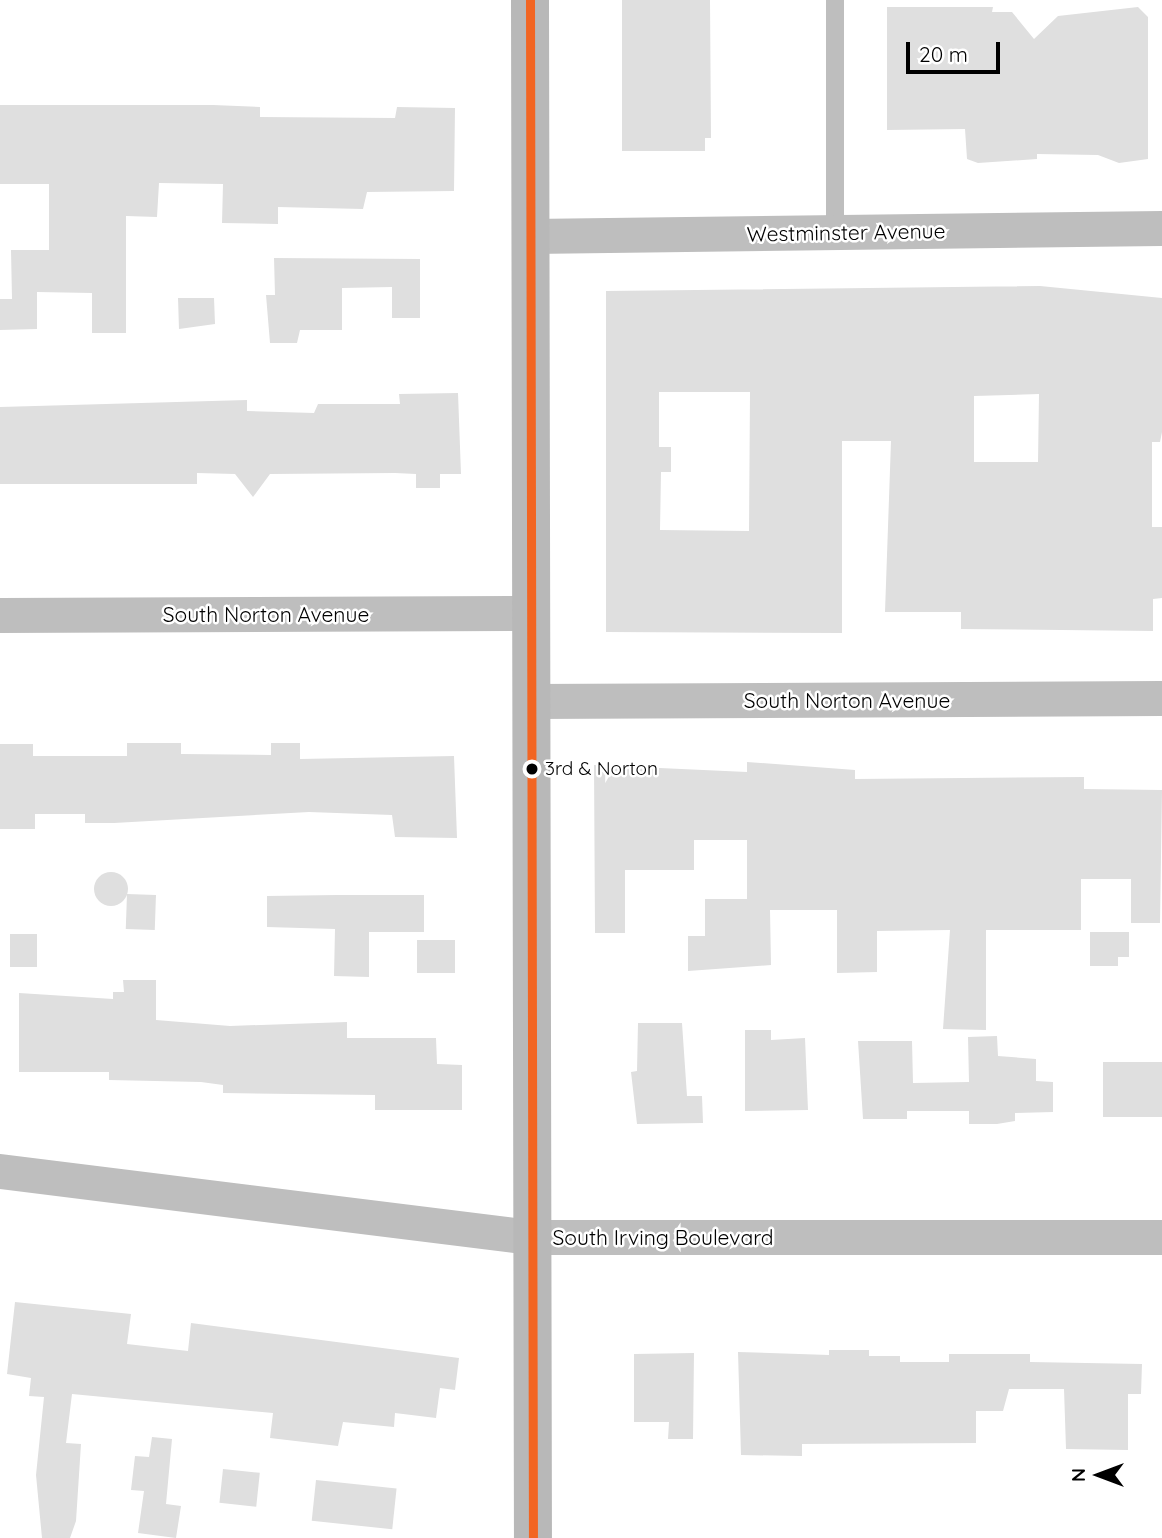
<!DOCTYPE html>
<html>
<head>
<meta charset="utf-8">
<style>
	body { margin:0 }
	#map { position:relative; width:1162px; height:1538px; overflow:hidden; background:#fff; font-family:Quicksand,sans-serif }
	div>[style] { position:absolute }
	.building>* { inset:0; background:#dfdfdf; transform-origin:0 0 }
	.round { border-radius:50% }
	.lane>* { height:18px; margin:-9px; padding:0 9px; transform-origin:9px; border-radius:9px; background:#bebebe }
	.street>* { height:35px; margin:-17.5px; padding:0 17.5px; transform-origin:17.5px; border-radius:17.5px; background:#bebebe }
	.secondary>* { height:38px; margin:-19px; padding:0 19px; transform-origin:19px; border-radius:19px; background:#b8b8b8 }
	.bus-1>* { height:9px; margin:-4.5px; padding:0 4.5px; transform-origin:4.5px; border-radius:4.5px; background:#f26522 }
	.dots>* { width:19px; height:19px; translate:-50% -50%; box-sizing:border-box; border:4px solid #fff; border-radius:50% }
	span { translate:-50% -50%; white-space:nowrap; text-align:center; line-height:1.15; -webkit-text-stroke:5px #fff; paint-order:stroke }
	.bus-label { font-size:19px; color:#000 }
	.left { translate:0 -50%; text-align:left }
	.street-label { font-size:21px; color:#000 }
	.north { position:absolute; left:1064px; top:1440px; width:70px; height:70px; -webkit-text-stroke:5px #fff; paint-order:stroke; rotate:270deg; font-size:19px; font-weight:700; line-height:28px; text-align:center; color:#000 }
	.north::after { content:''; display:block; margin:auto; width:24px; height:32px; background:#000; clip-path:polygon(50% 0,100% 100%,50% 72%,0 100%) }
	.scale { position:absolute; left:906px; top:42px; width:94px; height:32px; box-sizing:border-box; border:4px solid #000; border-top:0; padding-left:9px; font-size:21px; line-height:24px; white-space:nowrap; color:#000; -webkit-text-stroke:5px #fff; paint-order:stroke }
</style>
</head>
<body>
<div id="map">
	<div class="building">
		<div style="clip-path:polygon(622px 0,710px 0,711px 138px,705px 138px,705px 151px,622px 151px)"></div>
		<div style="clip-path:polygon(887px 7px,993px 7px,992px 12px,1012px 12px,1034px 39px,1058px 16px,1138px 7px,1148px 17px,1148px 159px,1119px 163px,1098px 155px,1037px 154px,1037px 159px,978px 163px,967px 159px,965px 129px,887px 130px)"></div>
		<div style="clip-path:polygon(0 105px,213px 105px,260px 107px,260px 117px,395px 118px,397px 107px,455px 108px,454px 191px,367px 192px,363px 209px,278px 207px,278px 224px,222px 223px,223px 184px,159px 183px,157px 217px,126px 216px,126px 333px,92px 333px,92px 293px,37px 292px,37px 329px,0 330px,0 299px,12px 299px,11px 250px,49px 250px,49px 184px,0 184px)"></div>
		<div style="clip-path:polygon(274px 258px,420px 259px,420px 318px,392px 318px,392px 287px,342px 288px,342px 330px,300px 330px,297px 343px,270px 343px,266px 295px,275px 295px)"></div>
		<div style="clip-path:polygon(evenodd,1040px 286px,1162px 298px,1162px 432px,1160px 442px,1152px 442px,1152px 527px,1162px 527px,1162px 598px,1153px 599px,1153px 631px,961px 629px,961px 612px,885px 612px,891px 441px,842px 441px,842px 633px,606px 632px,606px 291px,1040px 286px,659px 392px,750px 392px,749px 531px,660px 530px,661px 472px,671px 472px,671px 447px,659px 447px,659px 392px,1040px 286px,1039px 394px,1038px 462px,974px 462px,974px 396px,1039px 394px)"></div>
		<div style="clip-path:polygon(178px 298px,214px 298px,215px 324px,179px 329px)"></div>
		<div style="clip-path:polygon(458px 393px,461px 474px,440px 474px,440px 488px,416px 488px,416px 474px,395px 473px,270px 474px,253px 497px,235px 474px,197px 473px,197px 484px,0 484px,0 407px,247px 400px,247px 411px,314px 413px,318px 404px,400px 404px,399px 394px)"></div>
		<div style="clip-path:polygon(127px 743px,181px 743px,181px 754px,271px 755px,271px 743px,300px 743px,300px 759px,454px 756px,457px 838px,395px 837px,392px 815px,309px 812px,114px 823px,85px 823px,85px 814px,35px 814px,35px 829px,0 829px,0 744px,33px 744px,33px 756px,127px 756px)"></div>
		<div style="clip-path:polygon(747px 762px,855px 770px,855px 779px,1084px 777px,1084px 789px,1162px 790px,1160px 923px,1131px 923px,1131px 879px,1081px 879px,1081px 930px,986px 930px,986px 1030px,943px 1029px,950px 930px,877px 931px,877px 972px,837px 973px,837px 910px,770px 910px,771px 965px,688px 971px,688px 936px,705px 936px,705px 899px,747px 899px,747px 840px,694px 840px,694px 870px,625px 870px,625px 933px,595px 933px,594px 765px,747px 772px)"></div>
		<div class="round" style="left:94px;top:872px;width:34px;height:34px"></div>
		<div style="left:127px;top:894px;width:29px;height:35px;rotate:2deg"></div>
		<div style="clip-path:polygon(337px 895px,424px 895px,424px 932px,369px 932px,369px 977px,334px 976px,335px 929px,267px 927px,267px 896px)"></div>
		<div style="clip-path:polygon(1090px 932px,1129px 932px,1129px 957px,1118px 957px,1118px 966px,1090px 966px)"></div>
		<div style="left:10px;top:934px;width:27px;height:33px"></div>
		<div style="left:455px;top:940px;width:33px;height:38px;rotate:90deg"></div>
		<div style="clip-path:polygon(123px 980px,156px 980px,156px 1020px,230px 1026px,347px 1022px,347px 1038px,436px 1038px,437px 1064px,462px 1065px,462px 1110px,375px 1110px,375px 1095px,223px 1093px,223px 1085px,201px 1082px,109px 1080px,109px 1072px,19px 1072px,19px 993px,113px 999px,113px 992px,124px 992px)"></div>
		<div style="clip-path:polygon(638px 1023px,682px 1023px,687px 1096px,702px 1096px,703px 1123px,637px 1124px,631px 1072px,637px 1071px)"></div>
		<div style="clip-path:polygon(745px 1030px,771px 1030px,771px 1040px,805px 1038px,808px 1110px,745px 1111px)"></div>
		<div style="clip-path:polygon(997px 1036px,998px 1056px,1036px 1059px,1036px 1081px,1053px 1082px,1053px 1112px,1015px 1113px,1015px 1121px,997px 1124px,969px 1124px,969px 1111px,907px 1111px,907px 1119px,863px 1119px,858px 1041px,912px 1041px,913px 1083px,969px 1082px,968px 1037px)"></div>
		<div style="left:1103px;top:1062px;width:59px;height:55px"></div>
		<div style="clip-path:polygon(15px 1302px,131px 1314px,127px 1344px,188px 1351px,191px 1323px,459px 1358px,455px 1390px,440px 1388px,436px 1418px,395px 1413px,394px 1427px,343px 1422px,338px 1446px,270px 1438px,273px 1413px,72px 1394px,66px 1443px,81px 1444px,76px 1521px,70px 1538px,42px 1538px,36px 1475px,44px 1397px,29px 1396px,31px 1378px,7px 1374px)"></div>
		<div style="clip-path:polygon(829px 1350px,869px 1350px,869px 1356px,900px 1356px,900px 1362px,949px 1362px,949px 1354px,1030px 1354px,1030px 1362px,1142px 1364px,1141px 1394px,1128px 1394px,1128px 1450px,1066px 1449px,1064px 1389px,1009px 1389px,1003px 1411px,976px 1411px,976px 1443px,802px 1444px,802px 1456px,741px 1455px,738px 1352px,829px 1355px)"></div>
		<div style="clip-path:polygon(694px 1353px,693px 1439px,668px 1439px,669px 1422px,634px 1422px,634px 1354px)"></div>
		<div style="clip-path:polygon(152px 1437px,172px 1439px,166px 1504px,181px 1506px,176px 1538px,138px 1533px,144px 1491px,131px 1490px,135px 1456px,149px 1457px)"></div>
		<div style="left:223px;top:1469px;width:37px;height:34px;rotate:6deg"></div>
		<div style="left:316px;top:1480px;width:81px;height:41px;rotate:6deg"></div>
	</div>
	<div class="lane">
		<div style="left:835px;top:0;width:232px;rotate:90deg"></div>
	</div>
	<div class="street">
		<div style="left:531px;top:236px;width:631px;rotate:-0.73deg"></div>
		<div style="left:0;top:615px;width:531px;rotate:-0.22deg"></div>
		<div style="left:531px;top:701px;width:631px;rotate:-0.27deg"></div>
		<div style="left:0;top:1171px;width:535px;rotate:7.09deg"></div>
		<div style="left:531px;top:1237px;width:631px"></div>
	</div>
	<div class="secondary">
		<div style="left:530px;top:0;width:1538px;rotate:89.89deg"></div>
	</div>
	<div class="bus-1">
		<div style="left:530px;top:0;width:1538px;rotate:89.89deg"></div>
	</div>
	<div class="dots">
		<div style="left:532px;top:769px;background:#000"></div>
	</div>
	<div class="bus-label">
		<span class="left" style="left:545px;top:769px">3rd &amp; Norton</span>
	</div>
	<div class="street-label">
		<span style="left:846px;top:232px;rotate:-1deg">Westminster Avenue</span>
		<span style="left:266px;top:614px">South Norton Avenue</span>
		<span style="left:847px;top:700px">South Norton Avenue</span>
		<span style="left:663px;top:1237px">South Irving Boulevard</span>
	</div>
	<div class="north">N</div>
	<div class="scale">20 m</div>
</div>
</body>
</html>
